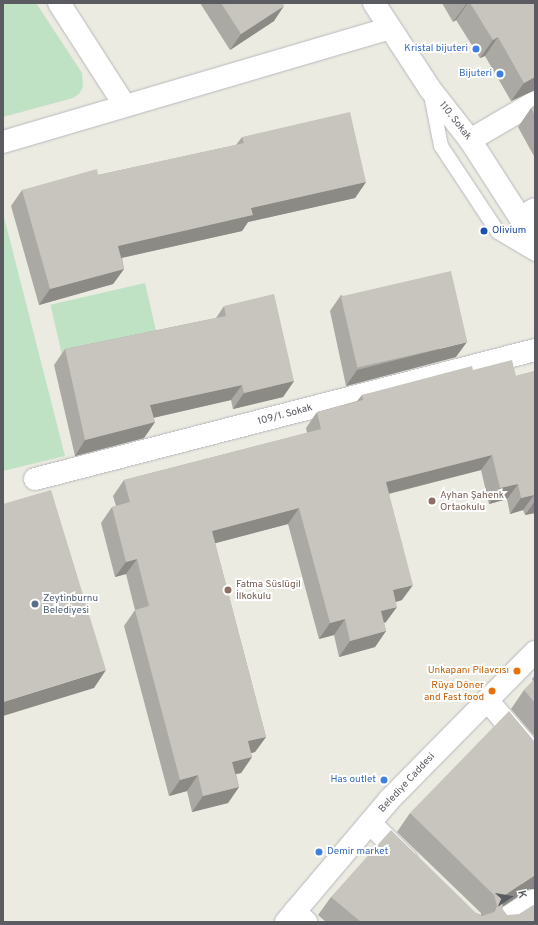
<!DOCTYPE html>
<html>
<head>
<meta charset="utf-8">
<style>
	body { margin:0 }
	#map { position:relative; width:538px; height:925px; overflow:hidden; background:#ebebe1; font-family:Overpass,sans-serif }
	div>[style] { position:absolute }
	.green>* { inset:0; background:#bfe1c4; transform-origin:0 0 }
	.roads { filter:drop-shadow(0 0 1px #b7b8bd) drop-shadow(0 0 1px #b7b8bd) }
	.service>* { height:14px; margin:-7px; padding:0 7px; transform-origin:7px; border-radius:7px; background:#fff }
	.minor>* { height:22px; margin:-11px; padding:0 11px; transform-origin:11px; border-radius:11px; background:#fff }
	.tertiary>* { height:22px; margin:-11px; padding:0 11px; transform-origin:11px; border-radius:11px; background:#fff }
	.wall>* { inset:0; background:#aba9a3 }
	.shaded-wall>* { inset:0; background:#8b8a85 }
	.building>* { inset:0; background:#c7c5be; transform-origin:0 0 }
	.dots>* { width:11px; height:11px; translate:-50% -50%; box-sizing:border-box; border:2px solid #fff; border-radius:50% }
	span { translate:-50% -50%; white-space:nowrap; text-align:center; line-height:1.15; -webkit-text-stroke:4px #fff; paint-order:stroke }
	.shop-label { font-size:10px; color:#366cbe }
	.right { translate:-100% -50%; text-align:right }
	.left { translate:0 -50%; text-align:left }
	.street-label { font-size:10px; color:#5a5c61 }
	.transit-label { font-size:10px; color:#164399 }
	.education-label { font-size:10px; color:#785e54 }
	.service-label { font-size:10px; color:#4e5e75 }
	.food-label { font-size:10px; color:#c56008 }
	.frame { position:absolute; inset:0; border:4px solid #5a5c61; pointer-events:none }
	.north { position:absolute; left:490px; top:877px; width:40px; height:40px; -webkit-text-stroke:3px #fff; paint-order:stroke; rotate:78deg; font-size:11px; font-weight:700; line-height:16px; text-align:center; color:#5a5c61 }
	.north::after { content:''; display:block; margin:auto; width:14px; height:18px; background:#5a5c61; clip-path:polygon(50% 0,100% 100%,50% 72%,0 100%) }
</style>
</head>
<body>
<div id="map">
	<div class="green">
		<div style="clip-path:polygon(3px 3px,36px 3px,82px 73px,83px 87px,79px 94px,73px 98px,3px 117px)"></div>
		<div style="clip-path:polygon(3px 213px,65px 456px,3px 471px)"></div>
		<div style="left:145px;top:283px;width:52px;height:97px;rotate:77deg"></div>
	</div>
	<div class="roads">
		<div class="service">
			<div style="left:431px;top:95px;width:52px;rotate:78.9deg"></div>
			<div style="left:441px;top:146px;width:103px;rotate:56.5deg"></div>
			<div style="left:498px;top:232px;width:43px;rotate:30.7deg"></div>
		</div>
		<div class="minor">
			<div style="left:59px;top:3px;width:122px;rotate:57.3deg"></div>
			<div style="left:470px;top:140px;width:75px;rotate:-30.3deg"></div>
			<div style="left:3px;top:142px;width:403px;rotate:-16.4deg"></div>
			<div style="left:520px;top:218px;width:17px;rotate:-31deg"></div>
			<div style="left:35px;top:479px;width:516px;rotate:-14.47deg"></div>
			<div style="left:487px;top:700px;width:74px;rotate:49.4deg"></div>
			<div style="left:370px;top:823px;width:51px;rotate:45deg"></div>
			<div style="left:295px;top:911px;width:16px;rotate:45deg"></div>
			<div style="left:500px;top:922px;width:41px;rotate:-32.2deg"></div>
		</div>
		<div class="tertiary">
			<div style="left:374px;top:3px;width:103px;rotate:56.9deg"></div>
			<div style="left:430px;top:89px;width:65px;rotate:51.9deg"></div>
			<div style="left:470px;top:140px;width:120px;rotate:57.2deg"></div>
			<div style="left:286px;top:922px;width:160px;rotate:-49.8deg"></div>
			<div style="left:389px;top:800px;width:208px;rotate:-45.4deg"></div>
		</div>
	</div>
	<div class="wall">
		<div style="clip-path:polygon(200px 3px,283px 3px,274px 21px,230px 50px)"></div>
		<div style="clip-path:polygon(442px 3px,535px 3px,535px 90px,511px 101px,485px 56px,480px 58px,456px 20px,453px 22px)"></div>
		<div style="clip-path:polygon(535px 105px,535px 158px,518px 127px,531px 108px)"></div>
		<div style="clip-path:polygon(242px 137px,366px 182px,355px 198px,248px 222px,242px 231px,122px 258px,124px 269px,113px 284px,39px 305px,11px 206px,22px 190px,98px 175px,236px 145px)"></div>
		<div style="clip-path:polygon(341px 295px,456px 357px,346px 386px,330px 311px)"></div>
		<div style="clip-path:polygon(224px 306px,294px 381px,283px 397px,233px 409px,231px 400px,153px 418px,155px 422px,144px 438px,75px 456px,54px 365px,65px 349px,216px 318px)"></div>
		<div style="clip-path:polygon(473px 370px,516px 376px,535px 371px,535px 513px,525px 515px,523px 510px,510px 514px,507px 499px,489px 504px,481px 470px,389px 494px,402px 600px,396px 602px,386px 622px,384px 623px,386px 631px,375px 647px,339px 657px,334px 635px,319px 639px,288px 524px,215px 543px,266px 737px,255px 752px,251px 753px,252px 757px,241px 773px,236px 774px,239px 787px,228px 803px,192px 812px,187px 791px,169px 796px,124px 626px,135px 610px,126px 574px,115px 577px,101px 523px,112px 507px,116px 506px,113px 496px,124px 480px,307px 433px,306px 428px,317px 412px,357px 401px,362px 395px)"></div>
		<div style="clip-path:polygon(535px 675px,535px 737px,511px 709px,524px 690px,533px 681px,532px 679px)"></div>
		<div style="clip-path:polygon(410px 813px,529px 889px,502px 907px,503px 910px,507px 915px,535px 922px,326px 922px,318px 915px,331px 897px,476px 913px,481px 915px,481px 913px,397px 832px)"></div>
	</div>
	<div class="shaded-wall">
		<div style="clip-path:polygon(467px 3px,468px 3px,456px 20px,453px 22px)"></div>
		<div style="clip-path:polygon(284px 6px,274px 21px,230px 50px,241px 34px)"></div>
		<div style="clip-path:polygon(498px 37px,485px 56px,480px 58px,493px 40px)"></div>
		<div style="clip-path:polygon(535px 77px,535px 90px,511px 101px,524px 83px)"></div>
		<div style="clip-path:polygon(366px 182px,355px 198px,248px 222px,242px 231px,107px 261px,118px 246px,251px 208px)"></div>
		<div style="clip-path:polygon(124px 269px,113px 284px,39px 305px,50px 289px)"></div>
		<div style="clip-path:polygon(467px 342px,456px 357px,346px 386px,357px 370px)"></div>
		<div style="clip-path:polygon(294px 381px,283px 397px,233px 409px,244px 393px)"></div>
		<div style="clip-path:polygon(242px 385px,231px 400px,139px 421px,150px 405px)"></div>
		<div style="clip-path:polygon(155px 422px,144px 438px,75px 456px,85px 440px)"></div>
		<div style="clip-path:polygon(492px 455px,481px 470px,375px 497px,386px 482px)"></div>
		<div style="clip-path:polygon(518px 484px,507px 499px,489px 504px,500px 488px)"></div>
		<div style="clip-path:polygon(534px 495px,523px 510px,510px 514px,521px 498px)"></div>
		<div style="clip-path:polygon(535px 501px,535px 513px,525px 515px)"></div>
		<div style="clip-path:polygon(299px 508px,288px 524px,201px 547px,212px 531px)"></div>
		<div style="clip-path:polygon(137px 559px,126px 574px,115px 577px,126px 562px)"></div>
		<div style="clip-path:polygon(413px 585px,402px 600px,382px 606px,393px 590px)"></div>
		<div style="clip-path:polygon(397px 607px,386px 622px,370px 627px,381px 611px)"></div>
		<div style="clip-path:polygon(345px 619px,334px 635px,319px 639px,330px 623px)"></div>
		<div style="clip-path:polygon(386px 631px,375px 647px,339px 657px,350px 641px)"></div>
		<div style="clip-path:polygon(106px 670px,94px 688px,3px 716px,3px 702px)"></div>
		<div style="clip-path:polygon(266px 737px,255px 752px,237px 757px,248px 741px)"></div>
		<div style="clip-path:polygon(252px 757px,241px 773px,221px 777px,232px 762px)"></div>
		<div style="clip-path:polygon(198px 775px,187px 791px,169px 796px,180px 780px)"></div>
		<div style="clip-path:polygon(239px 787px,228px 803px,192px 812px,203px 796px)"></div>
		<div style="clip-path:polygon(535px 875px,535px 889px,529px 889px,493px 913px,502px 897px)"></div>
	</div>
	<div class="building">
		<div style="clip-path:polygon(221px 3px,283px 3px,284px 6px,241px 34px)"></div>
		<div style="clip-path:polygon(470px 3px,535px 3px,535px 77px,524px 83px,498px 37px,493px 40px)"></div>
		<div style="clip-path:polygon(535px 105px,535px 116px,531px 108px)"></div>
		<div style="clip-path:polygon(350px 112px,366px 182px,251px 208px,253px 215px,118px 246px,124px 269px,50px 289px,22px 190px,97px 169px,98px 175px,244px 143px,242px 137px)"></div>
		<div style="left:451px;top:271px;width:73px;height:113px;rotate:77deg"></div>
		<div style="clip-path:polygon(274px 294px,294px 381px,244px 393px,242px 385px,150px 405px,155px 422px,85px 440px,65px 349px,226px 316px,224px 306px)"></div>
		<div style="clip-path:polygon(512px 360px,516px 376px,535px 371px,535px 498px,534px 495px,521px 498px,518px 484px,500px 488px,492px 455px,386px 482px,413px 585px,393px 590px,397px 607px,381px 611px,386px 631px,350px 641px,345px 619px,330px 623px,299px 508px,212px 531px,266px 737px,248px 741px,252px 757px,232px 762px,239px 787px,203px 796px,198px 775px,180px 780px,135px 610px,149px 606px,137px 559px,126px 562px,112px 507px,130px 502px,124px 480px,321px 429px,317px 412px,363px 400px,362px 395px,472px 366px,473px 370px)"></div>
		<div style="clip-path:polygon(51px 490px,106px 670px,3px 702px,3px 504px)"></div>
		<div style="clip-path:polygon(535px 679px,535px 703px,524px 690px)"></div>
		<div style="clip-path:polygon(509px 711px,535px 742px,535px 875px,502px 897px,503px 910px,507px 915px,519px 914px,535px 904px,535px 922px,361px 922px,331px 897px,391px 830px,476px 913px,482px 916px,494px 912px,497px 906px,494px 895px,410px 813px)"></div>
	</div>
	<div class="dots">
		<div style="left:476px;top:49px;background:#3f7fe0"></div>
		<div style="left:500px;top:74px;background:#3f7fe0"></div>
		<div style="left:484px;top:231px;background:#1a4fb4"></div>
		<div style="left:432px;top:501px;background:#8d6e63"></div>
		<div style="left:228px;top:590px;background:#8d6e63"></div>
		<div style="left:35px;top:604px;background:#5c6f8a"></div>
		<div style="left:517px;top:671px;background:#e8710a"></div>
		<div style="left:492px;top:691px;background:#e8710a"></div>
		<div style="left:384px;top:780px;background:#3f7fe0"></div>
		<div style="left:319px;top:852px;background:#3f7fe0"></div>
	</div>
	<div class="shop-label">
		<span class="right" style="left:468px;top:49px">Kristal bijuteri</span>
		<span class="right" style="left:492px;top:74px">Bijuteri</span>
		<span class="right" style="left:376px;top:780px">Has outlet</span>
		<span class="left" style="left:327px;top:852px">Demir market</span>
	</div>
	<div class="street-label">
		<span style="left:455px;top:121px;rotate:52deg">110. Sokak</span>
		<span style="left:285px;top:415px;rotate:-15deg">109/1. Sokak</span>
		<span style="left:407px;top:783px;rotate:-47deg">Belediye Caddesi</span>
	</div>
	<div class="transit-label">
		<span class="left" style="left:492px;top:231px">Olivium</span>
	</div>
	<div class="education-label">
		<span class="left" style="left:440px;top:501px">Ayhan Şahenk<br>Ortaokulu</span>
		<span class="left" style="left:236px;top:590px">Fatma Süslügil<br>İlkokulu</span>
	</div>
	<div class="service-label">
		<span class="left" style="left:43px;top:604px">Zeytinburnu<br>Belediyesi</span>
	</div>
	<div class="food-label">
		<span class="right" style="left:509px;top:671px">Unkapanı Pilavcısı</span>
		<span class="right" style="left:484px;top:691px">Rüya Döner<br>and Fast food</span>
	</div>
	<div class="frame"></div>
	<div class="north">K</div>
</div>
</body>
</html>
